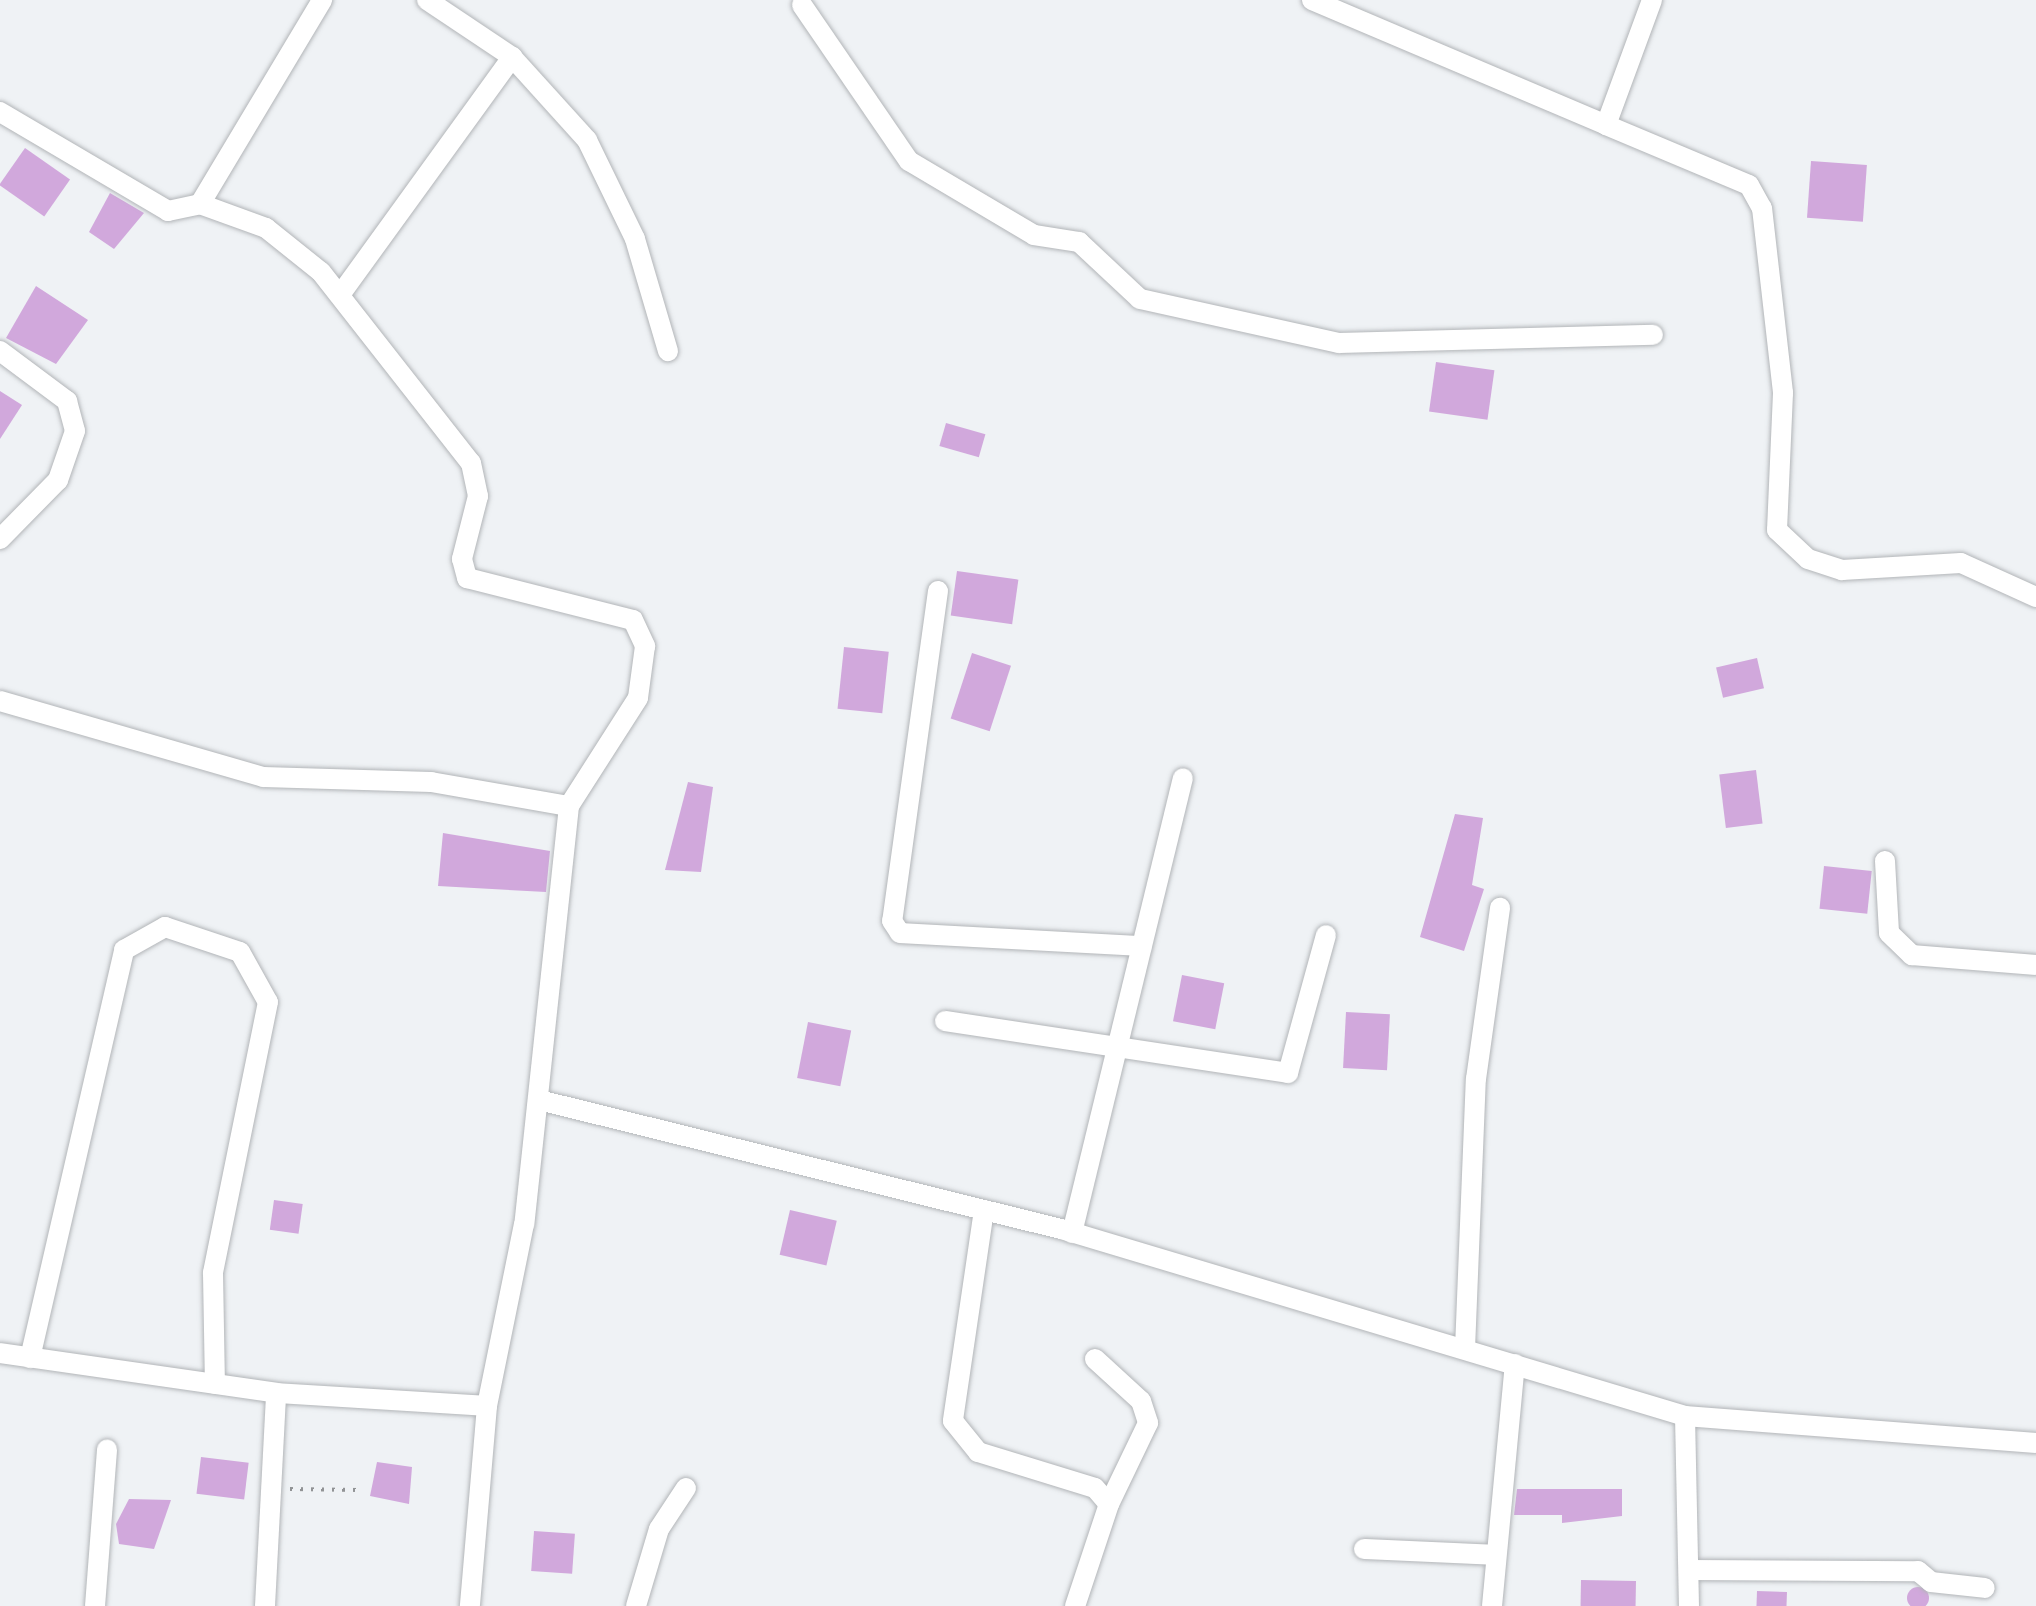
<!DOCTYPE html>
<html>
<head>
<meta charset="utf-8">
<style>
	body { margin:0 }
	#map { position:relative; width:2036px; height:1606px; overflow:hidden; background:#eff2f5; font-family:"PT Serif",serif }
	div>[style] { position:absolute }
	.building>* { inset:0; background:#d1a8dc; transform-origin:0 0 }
	.round { border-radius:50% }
	.path>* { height:4px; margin-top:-2px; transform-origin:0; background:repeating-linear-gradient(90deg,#919395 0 2.5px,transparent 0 10.5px) }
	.roads { filter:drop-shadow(0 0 2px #b2b5b8) drop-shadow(0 0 2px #b2b5b8) }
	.minor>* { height:20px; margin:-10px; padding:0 10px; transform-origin:10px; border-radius:10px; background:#fff }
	span { translate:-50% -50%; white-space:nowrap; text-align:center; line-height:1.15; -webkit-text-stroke:8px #fff; paint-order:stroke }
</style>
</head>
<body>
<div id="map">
	<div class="building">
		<div style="left:25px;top:148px;width:55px;height:45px;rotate:35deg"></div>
		<div style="left:1811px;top:161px;width:56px;height:57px;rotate:4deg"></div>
		<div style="clip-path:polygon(110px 193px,144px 213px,114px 249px,89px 232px)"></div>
		<div style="clip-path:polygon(36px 286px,88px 320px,56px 364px,6px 338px)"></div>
		<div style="left:1436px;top:362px;width:59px;height:50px;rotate:8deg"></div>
		<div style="clip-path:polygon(0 391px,22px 405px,0 439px)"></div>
		<div style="left:946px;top:423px;width:41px;height:24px;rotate:16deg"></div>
		<div style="left:957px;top:571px;width:62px;height:45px;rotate:8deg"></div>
		<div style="left:844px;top:647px;width:45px;height:62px;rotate:6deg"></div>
		<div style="left:972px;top:653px;width:41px;height:69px;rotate:18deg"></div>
		<div style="left:1757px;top:658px;width:31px;height:42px;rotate:77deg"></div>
		<div style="left:1756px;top:770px;width:54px;height:37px;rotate:83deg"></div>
		<div style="clip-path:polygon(688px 782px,713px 787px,701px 872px,665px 870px)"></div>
		<div style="clip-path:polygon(1455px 814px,1483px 818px,1472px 885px,1484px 889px,1464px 951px,1420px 937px)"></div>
		<div style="clip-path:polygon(443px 833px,550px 851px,546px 892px,438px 886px)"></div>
		<div style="left:1824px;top:866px;width:48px;height:43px;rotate:6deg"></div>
		<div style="left:1182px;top:975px;width:43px;height:47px;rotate:11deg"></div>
		<div style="left:1346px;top:1012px;width:44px;height:56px;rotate:3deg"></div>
		<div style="left:808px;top:1022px;width:44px;height:57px;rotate:11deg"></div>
		<div style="left:274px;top:1200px;width:29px;height:30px;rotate:8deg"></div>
		<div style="left:790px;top:1210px;width:48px;height:46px;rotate:13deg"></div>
		<div style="left:201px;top:1457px;width:48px;height:37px;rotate:7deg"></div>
		<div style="clip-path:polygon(377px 1462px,412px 1467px,409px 1504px,370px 1496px)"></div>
		<div style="clip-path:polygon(1517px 1489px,1622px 1489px,1622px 1516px,1562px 1523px,1562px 1515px,1514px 1515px)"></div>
		<div style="clip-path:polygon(129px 1499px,171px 1500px,154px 1549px,119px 1544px,116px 1524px)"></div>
		<div style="left:534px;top:1531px;width:41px;height:40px;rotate:4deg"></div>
		<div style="left:1581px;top:1580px;width:55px;height:26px;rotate:1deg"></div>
		<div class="round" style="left:1907px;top:1587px;width:22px;height:22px"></div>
		<div style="left:1757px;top:1591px;width:30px;height:15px;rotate:2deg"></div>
	</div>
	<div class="path">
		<div style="left:290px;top:1489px;width:69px;rotate:0.8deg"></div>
	</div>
	<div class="roads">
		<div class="minor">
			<div style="left:427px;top:0;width:102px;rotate:33.8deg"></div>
			<div style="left:512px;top:57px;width:112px;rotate:47.9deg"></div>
			<div style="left:587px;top:140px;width:110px;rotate:64.1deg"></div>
			<div style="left:635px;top:239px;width:117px;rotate:73.6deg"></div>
			<div style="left:1312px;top:0;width:319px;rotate:23deg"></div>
			<div style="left:1606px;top:125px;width:133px;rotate:-69.8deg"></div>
			<div style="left:802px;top:5px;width:189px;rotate:55.6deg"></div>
			<div style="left:909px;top:161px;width:145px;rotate:30.6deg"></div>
			<div style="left:1034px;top:235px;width:46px;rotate:8.8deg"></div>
			<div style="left:1079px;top:242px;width:83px;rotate:43.1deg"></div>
			<div style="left:1140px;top:299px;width:204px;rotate:12.5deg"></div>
			<div style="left:1339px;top:343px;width:314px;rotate:-1.5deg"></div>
			<div style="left:0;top:112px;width:195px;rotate:30.5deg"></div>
			<div style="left:168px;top:211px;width:33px;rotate:-12deg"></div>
			<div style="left:200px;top:204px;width:70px;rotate:20deg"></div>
			<div style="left:266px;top:228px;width:70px;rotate:38.7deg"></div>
			<div style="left:321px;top:272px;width:243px;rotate:51.9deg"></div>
			<div style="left:471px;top:463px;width:34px;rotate:78deg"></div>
			<div style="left:478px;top:496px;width:65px;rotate:104.3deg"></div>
			<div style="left:462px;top:559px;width:20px;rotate:75deg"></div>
			<div style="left:467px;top:578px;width:171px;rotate:14.2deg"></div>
			<div style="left:633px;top:620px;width:29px;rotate:65deg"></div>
			<div style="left:645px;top:646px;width:52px;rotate:97.7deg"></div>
			<div style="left:638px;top:698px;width:128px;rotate:122.6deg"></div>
			<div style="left:1606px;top:125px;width:155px;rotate:22.8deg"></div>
			<div style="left:1749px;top:185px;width:26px;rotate:61deg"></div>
			<div style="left:1762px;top:208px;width:186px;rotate:83.5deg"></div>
			<div style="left:1783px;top:393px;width:137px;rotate:92.5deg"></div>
			<div style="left:1777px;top:530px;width:42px;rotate:43.1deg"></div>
			<div style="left:1808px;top:559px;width:36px;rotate:18deg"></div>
			<div style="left:1842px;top:570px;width:119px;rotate:-3.4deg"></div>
			<div style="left:1961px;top:563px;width:82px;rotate:24.4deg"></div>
			<div style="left:200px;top:204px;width:238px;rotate:-59.1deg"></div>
			<div style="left:340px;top:295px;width:294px;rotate:-54.1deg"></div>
			<div style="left:0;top:351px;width:84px;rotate:36.7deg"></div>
			<div style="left:67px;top:401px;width:31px;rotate:75deg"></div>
			<div style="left:75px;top:431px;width:52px;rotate:109.1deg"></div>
			<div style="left:58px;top:480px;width:83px;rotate:134.5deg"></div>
			<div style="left:938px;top:591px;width:333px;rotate:97.9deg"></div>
			<div style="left:892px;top:921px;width:14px;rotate:56deg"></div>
			<div style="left:900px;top:933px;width:242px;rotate:3.1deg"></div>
			<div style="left:0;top:701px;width:274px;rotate:16.1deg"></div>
			<div style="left:263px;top:777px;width:168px;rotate:1.7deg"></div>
			<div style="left:431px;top:782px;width:140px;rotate:9.9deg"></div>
			<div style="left:569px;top:806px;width:420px;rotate:96.1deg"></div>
			<div style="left:524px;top:1224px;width:186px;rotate:101.5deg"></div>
			<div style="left:487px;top:1406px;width:201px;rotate:94.9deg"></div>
			<div style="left:1885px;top:861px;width:72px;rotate:86.8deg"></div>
			<div style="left:1889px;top:933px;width:32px;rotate:44deg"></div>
			<div style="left:1912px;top:955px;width:124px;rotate:4.6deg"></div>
			<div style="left:945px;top:1021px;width:347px;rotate:8.6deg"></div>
			<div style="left:1288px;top:1073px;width:143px;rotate:-74.6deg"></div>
			<div style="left:539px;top:1100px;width:538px;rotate:13.88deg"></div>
			<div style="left:1061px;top:1229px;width:651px;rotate:16.68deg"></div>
			<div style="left:1685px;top:1416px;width:352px;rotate:4.4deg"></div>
			<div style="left:984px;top:1210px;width:213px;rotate:98.4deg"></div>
			<div style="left:953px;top:1421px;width:40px;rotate:51deg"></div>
			<div style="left:978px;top:1452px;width:122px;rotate:17.1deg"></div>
			<div style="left:1095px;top:1488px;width:21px;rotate:49deg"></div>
			<div style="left:1109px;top:1504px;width:108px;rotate:108.4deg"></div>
			<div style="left:1072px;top:1233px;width:468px;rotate:-76.3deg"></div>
			<div style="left:1465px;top:1349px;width:270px;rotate:-87.7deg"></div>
			<div style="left:1476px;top:1079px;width:173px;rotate:-82deg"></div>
			<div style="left:0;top:1353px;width:279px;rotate:8.2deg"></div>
			<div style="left:276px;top:1393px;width:211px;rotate:3.5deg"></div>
			<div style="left:30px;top:1358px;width:419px;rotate:-77deg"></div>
			<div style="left:124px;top:950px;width:47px;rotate:-29.3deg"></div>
			<div style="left:165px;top:927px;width:79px;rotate:18.4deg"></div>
			<div style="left:240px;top:952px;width:57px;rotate:60.8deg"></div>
			<div style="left:268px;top:1002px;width:277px;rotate:101.5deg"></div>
			<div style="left:213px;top:1273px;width:111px;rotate:89deg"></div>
			<div style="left:1095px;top:1359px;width:62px;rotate:42.4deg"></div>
			<div style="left:1141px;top:1401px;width:23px;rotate:72deg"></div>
			<div style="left:1148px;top:1423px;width:90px;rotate:115.7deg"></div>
			<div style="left:1685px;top:1416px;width:190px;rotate:88.8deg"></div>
			<div style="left:1364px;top:1549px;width:130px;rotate:2.6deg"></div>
			<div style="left:1689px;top:1570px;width:229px;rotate:0.3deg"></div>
			<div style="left:1918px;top:1571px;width:17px;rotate:40deg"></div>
			<div style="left:1931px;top:1582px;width:54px;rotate:6.3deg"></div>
			<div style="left:95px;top:1606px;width:157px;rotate:-85.6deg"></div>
			<div style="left:265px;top:1606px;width:213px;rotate:-87deg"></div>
			<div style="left:636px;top:1606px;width:80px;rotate:-73.4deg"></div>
			<div style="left:659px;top:1529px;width:49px;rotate:-56.6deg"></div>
			<div style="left:1492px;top:1606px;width:243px;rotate:-84.6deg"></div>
		</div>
	</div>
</div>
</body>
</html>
